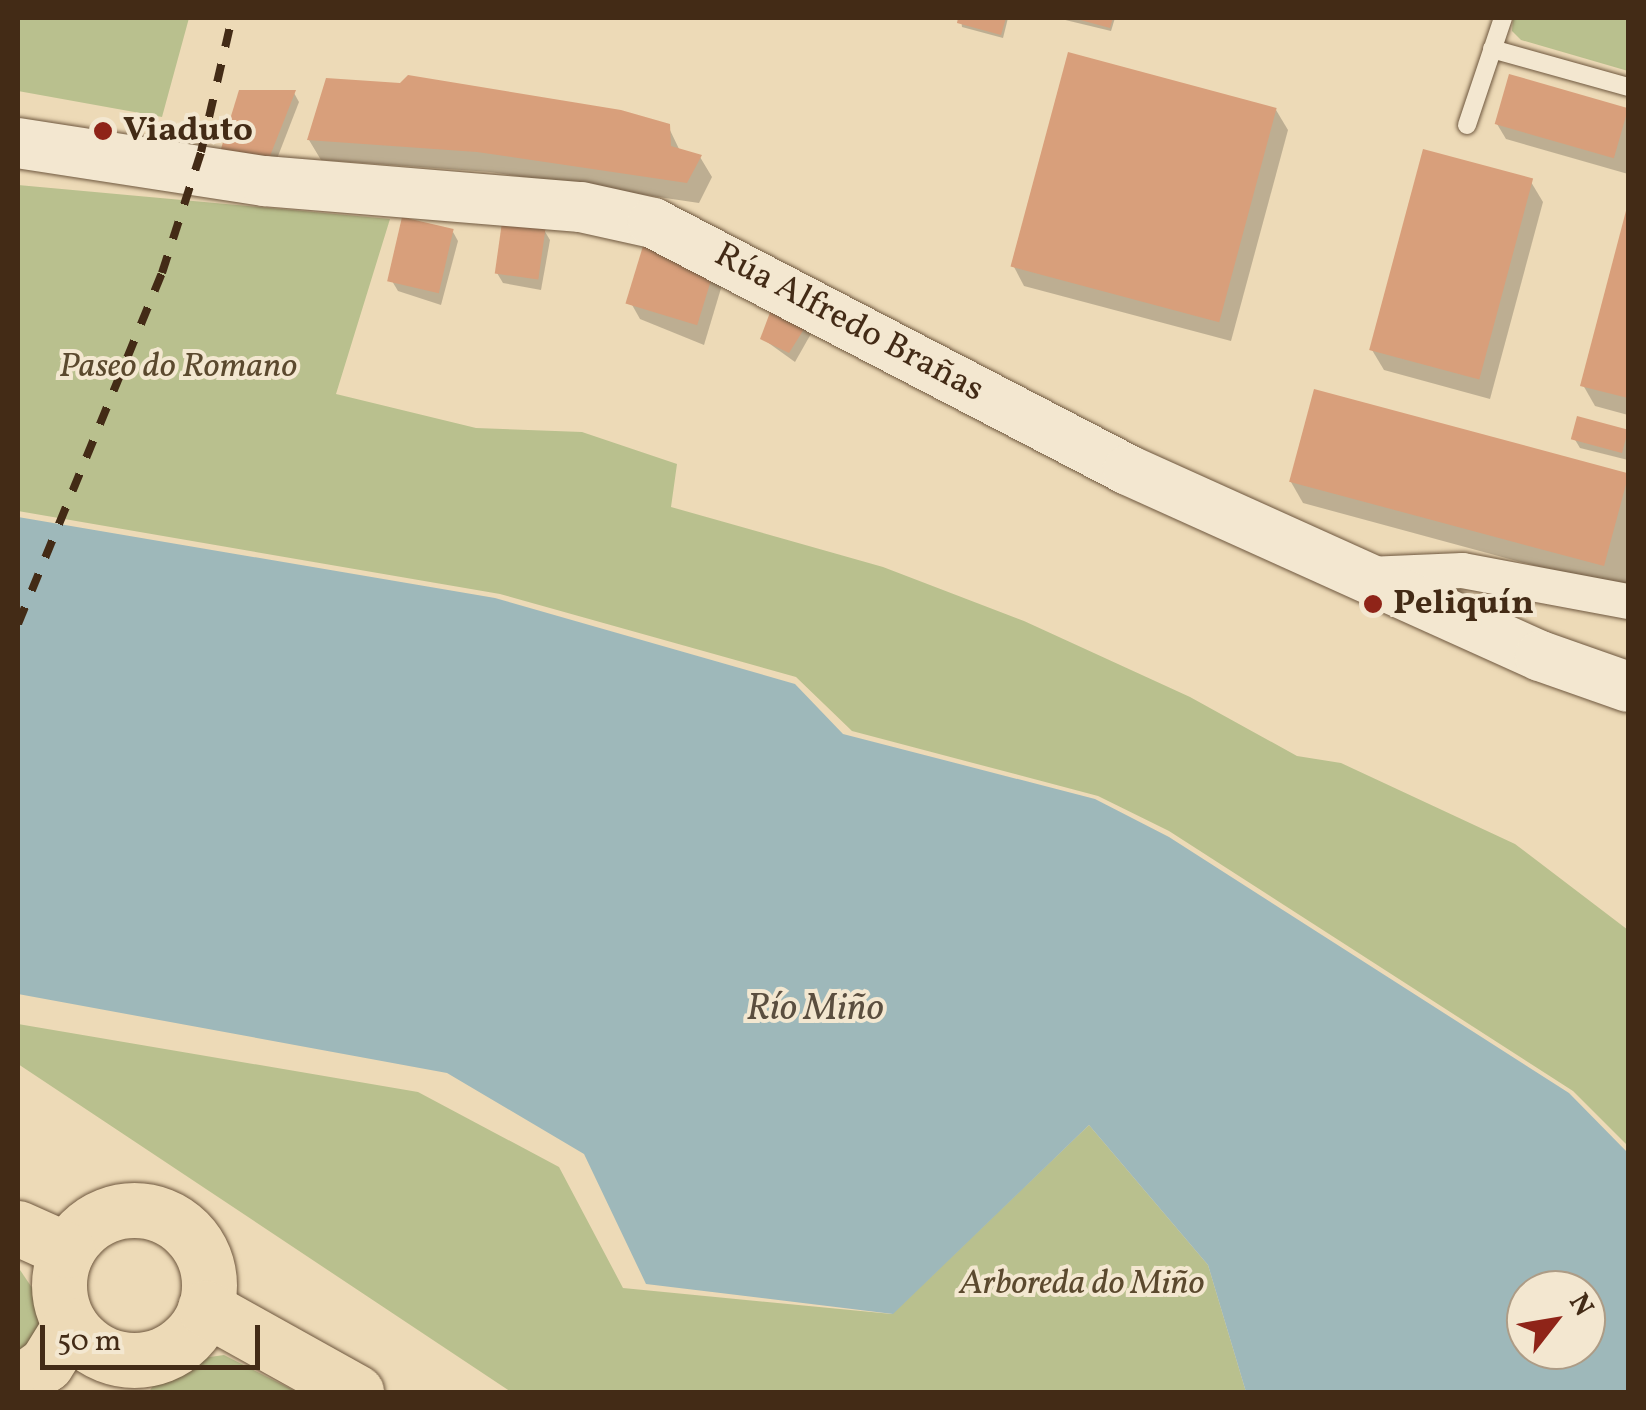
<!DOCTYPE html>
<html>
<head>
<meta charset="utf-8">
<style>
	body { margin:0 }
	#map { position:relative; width:1646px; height:1410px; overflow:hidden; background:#eddab7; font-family:Vollkorn,serif }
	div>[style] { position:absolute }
	.green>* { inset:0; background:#b9c08e }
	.water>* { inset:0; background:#9eb8ba }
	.shadow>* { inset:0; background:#0003 }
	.building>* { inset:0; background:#d89f7b; transform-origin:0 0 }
	.roads { filter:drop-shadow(0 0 2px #6e573e) drop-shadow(0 0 2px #6e573e) }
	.lane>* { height:18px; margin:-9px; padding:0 9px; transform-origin:9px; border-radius:9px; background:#f3e7d0 }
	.street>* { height:35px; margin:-17.5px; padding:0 17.5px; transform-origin:17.5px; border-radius:17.5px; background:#f3e7d0 }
	.secondary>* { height:50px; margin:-25px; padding:0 25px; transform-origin:25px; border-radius:25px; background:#f3e7d0 }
	.highway>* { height:55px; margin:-27.5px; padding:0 27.5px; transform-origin:27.5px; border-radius:27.5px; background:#eddab7 }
	.highway>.ring { margin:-27.5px; padding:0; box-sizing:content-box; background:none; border:55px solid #eddab7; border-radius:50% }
	.rail>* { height:8px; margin-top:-4px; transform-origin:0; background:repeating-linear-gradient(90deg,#432b16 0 18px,transparent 0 36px) }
	.dots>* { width:28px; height:28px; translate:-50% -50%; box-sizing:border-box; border:5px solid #f3e7d0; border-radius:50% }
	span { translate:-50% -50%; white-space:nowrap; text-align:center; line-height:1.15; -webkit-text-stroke:8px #f3e7d0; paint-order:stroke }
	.poi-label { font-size:35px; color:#432b16; font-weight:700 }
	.left { translate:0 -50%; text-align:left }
	.street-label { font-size:35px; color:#432b16 }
	.park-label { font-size:35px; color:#5b492e; font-style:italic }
	.water-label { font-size:38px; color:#5a4e3f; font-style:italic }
	.frame { position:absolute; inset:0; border:20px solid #432b16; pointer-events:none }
	.north { position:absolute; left:1506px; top:1270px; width:100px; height:100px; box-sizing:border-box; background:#f3e7d0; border:2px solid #ad9c86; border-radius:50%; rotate:59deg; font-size:28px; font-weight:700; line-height:40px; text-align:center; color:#432b16 }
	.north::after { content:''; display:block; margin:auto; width:35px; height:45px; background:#8f2418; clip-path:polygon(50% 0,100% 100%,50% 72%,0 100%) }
	.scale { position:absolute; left:40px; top:1325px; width:220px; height:45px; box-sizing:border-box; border:5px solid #432b16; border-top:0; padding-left:12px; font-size:30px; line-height:35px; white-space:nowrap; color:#432b16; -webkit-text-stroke:8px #f3e7d0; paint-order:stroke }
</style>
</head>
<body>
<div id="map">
	<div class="green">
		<div style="clip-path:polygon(18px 18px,189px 18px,162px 117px,18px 91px)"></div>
		<div style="clip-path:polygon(1513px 18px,1628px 18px,1628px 71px,1521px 40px,1512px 31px)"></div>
		<div style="clip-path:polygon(18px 185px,390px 219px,336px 394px,476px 428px,582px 432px,677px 464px,671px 507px,883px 567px,1024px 621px,1190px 697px,1297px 756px,1341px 763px,1515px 844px,1628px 930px,1628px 1146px,1573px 1091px,1169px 831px,1098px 796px,852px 731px,796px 677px,500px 594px,18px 511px)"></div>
		<div style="clip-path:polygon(18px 1024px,418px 1092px,559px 1167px,623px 1288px,892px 1314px,1089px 1125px,1208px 1265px,1246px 1392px,511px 1392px,18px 1064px)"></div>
		<div style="clip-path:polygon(18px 1267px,43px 1304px,48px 1326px,18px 1361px)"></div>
		<div style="clip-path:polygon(224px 1355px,297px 1392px,149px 1392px,167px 1363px)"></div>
	</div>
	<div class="water">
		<div style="clip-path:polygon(evenodd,18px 517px,495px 598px,795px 684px,843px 734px,1095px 799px,1169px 837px,1569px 1093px,1628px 1153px,1628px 1392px,1246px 1392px,1208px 1265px,1089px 1125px,893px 1314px,646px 1284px,584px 1154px,447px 1073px,18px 994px,18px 517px,1526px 1290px,1586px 1290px,1586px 1350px,1526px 1350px,1526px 1290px)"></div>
	</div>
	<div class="shadow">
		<div style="clip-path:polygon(961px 18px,1008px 18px,1003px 38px,962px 27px)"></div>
		<div style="clip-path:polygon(1057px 18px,1115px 18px,1111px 31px)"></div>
		<div style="clip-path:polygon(1510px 77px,1628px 111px,1628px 174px,1506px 139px,1497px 124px)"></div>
		<div style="clip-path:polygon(294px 93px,299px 102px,273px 169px,254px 161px)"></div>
		<div style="clip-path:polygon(1276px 110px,1288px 130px,1231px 341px,1024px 286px,1013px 265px)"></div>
		<div style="clip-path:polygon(668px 126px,680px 151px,700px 157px,712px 177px,699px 203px,490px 172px,321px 160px,309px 140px)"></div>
		<div style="clip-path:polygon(1531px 182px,1543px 202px,1490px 399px,1384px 370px,1372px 350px)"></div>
		<div style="clip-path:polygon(1628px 212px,1628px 415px,1595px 406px,1583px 385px)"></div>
		<div style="clip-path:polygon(544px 230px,550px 240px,541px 290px,503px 283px,497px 273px)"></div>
		<div style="clip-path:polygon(453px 232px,458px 241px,441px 305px,398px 291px,392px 281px)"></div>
		<div style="clip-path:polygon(645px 249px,722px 285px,704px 345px,640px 319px,631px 303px)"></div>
		<div style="clip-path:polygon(775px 305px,812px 332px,795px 362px,763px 339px)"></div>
		<div style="clip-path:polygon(1316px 392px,1628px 477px,1628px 591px,1303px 503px,1291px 482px)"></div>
		<div style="clip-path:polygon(1627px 432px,1628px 460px,1580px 448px,1574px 438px)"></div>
	</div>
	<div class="building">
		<div style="clip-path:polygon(958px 18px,1006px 18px,1001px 35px,957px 23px)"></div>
		<div style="clip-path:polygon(1073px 18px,1113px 18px,1110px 28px)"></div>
		<div style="left:1068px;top:52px;width:216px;height:222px;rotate:15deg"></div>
		<div style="left:1509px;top:74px;width:124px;height:52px;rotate:16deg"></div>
		<div style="clip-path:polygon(408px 75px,621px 110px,670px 124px,671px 146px,702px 155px,687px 183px,477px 152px,307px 140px,326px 78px,400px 83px)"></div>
		<div style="clip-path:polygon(239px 90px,296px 90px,268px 161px,220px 152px)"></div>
		<div style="left:1423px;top:149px;width:114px;height:208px;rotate:15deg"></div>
		<div style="clip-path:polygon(1627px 207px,1628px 207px,1628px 398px,1580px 386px)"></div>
		<div style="left:402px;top:217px;width:53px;height:66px;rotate:13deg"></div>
		<div style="left:502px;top:222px;width:44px;height:52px;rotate:8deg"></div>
		<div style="left:643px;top:246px;width:75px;height:60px;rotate:17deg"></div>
		<div style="clip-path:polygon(774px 302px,809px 321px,789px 353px,760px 339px)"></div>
		<div style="left:1314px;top:389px;width:326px;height:96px;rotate:15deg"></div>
		<div style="left:1577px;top:416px;width:53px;height:24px;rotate:15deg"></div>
	</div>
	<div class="roads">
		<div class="lane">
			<div style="left:1492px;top:49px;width:141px;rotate:15.6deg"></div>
			<div style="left:1467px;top:125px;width:113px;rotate:-71.4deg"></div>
		</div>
		<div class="street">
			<div style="left:1367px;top:574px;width:95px;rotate:-2.4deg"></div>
			<div style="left:1462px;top:570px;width:169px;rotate:10.6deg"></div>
		</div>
		<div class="secondary">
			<div style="left:18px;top:143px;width:249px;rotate:8.8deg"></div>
			<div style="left:264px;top:181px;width:318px;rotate:4.7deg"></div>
			<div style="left:581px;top:207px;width:74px;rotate:12.5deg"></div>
			<div style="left:653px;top:223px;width:535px;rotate:27.47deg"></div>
			<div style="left:1128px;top:470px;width:452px;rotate:24.3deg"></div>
			<div style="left:1540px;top:656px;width:93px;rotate:19.4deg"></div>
		</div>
		<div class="highway">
			<div class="ring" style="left:59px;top:1210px;width:95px;height:95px"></div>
			<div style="left:18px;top:1228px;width:54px;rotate:24.2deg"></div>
			<div style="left:205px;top:1308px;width:173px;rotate:29.1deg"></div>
			<div style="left:18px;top:1384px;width:34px;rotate:-36deg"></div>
			<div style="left:46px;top:1364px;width:46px;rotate:-58.4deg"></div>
		</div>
	</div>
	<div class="rail">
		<div style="left:18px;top:624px;width:379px;rotate:-67.7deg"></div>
		<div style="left:162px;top:273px;width:127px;rotate:-72.1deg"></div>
		<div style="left:201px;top:152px;width:138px;rotate:-77deg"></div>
	</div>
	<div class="dots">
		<div style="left:103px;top:131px;background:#8f2418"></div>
		<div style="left:1373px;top:604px;background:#8f2418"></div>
	</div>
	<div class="poi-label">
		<span class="left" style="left:123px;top:131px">Viaduto</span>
		<span class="left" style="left:1393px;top:604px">Peliquín</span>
	</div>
	<div class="street-label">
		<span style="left:849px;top:323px;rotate:28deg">Rúa Alfredo Brañas</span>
	</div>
	<div class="park-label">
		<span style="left:178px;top:367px">Paseo do Romano</span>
		<span style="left:1082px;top:1284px">Arboreda do Miño</span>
	</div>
	<div class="water-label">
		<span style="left:815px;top:1010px">Río Miño</span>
	</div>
	<div class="frame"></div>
	<div class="north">N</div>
	<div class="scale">50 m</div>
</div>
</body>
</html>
